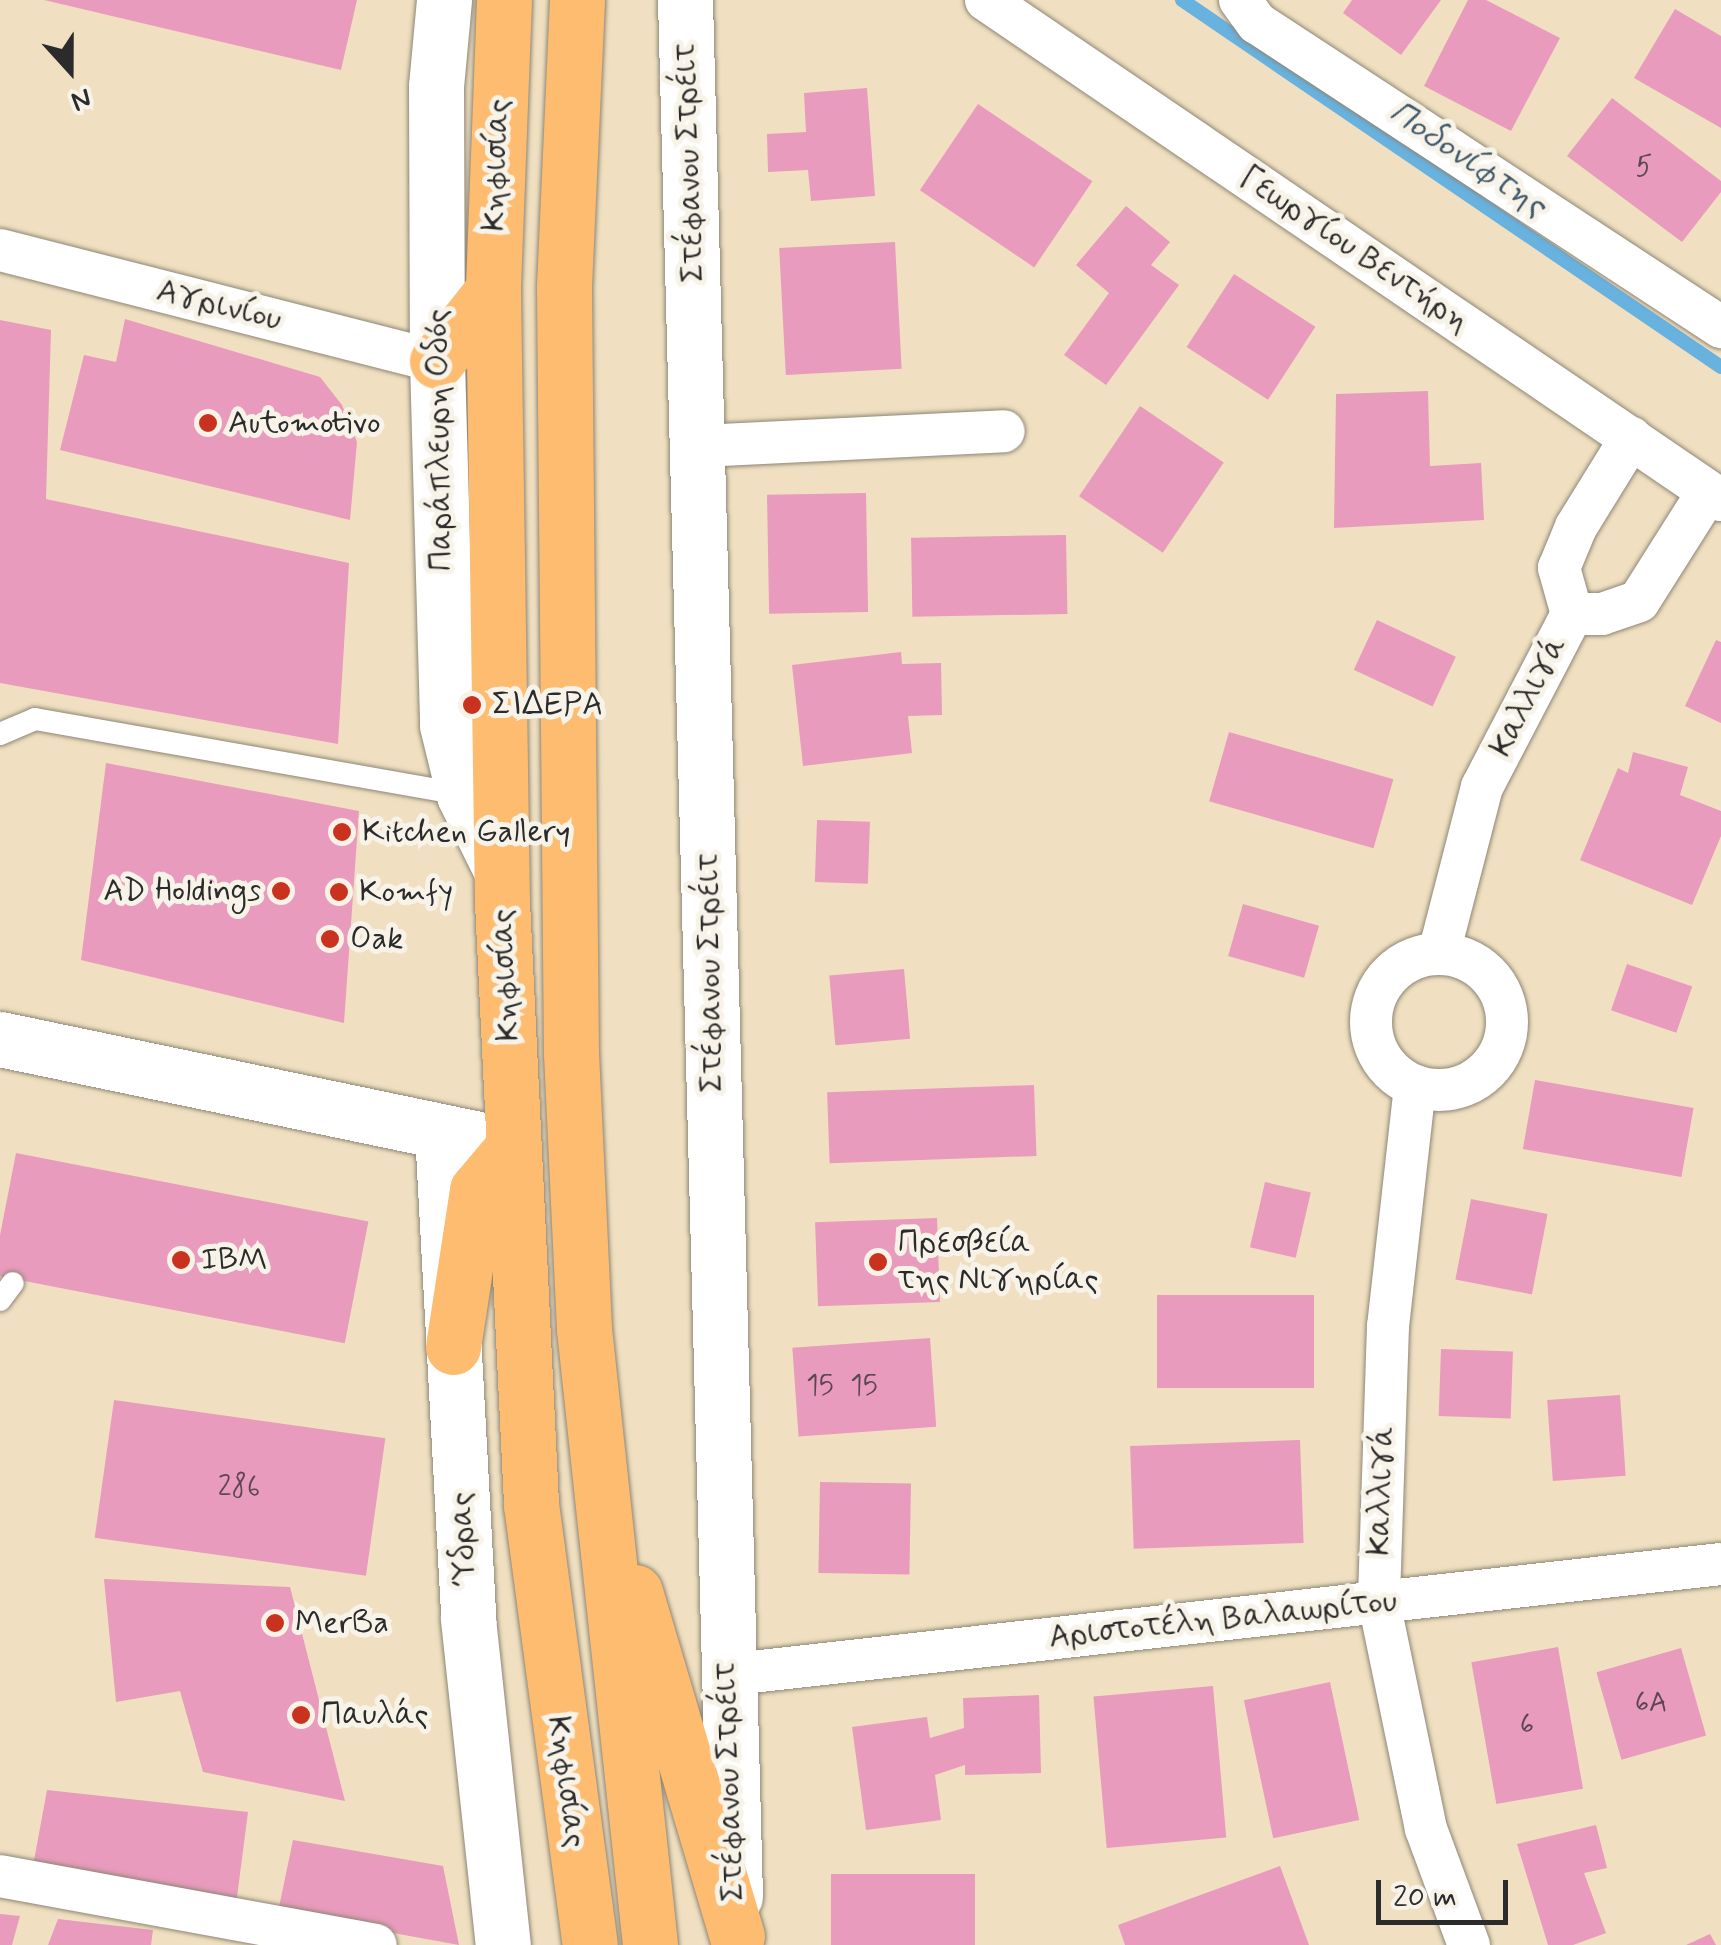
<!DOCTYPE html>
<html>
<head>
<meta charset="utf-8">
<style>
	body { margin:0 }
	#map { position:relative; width:1721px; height:1945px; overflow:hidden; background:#f0e0c1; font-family:Mynerve,sans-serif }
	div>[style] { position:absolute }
	.stream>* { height:14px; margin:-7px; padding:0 7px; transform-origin:7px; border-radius:7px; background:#68b2e0 }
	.building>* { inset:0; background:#e89bbc; transform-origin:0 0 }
	.roads { filter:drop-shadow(0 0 2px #8e8676) drop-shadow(0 0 2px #8e8676) }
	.service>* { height:22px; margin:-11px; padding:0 11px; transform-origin:11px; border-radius:11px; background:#fff }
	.minor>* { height:42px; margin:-21px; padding:0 21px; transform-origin:21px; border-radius:21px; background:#fff }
	.minor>.ring { margin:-21px; padding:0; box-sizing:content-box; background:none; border:42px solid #fff; border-radius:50% }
	.tertiary>* { height:55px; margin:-27.5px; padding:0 27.5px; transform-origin:27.5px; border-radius:27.5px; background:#fff }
	.primary>* { height:55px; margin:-27.5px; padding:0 27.5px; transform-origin:27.5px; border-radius:27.5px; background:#febc70 }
	.dots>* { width:28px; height:28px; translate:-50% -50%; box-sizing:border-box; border:5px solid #f7f3e8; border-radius:50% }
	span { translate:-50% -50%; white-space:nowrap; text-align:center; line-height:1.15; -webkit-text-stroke:10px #f7f3e8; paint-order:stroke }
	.number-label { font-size:28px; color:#5a474f }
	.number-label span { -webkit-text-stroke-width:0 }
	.street-label { font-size:32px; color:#2b2b2b }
	.poi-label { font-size:32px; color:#2b2b2b }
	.left { translate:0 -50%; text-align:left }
	.right { translate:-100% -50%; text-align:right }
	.water-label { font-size:35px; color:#405a6a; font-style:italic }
	.north { position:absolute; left:20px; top:20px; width:100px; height:100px; -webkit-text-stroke:8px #f7f3e8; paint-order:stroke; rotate:159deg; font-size:28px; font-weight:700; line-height:40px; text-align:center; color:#2b2b2b }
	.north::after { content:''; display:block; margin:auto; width:35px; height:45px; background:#2b2b2b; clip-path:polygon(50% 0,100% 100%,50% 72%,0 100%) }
	.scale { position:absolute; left:1376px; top:1880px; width:132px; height:45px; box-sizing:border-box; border:5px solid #2b2b2b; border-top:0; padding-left:12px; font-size:30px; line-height:35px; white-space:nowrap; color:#2b2b2b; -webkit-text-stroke:8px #f7f3e8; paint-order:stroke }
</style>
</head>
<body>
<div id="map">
	<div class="stream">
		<div style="left:1182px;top:0;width:652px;rotate:34.25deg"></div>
	</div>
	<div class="building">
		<div style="clip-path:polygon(44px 0,357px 0,341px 70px)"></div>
		<div style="clip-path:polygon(1352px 0,1441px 0,1401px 55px,1343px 13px)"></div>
		<div style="clip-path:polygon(1468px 0,1486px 0,1560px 38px,1511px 131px,1424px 86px)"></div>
		<div style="clip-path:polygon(1675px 9px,1721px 36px,1721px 128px,1634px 78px)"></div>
		<div style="clip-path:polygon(867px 88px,875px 196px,811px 201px,808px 170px,768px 172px,767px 134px,806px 132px,804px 93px)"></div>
		<div style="clip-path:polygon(1612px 98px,1721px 181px,1721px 192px,1682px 242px,1567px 156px)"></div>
		<div style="left:978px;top:104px;width:138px;height:104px;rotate:34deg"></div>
		<div style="clip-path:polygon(1126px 206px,1170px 242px,1151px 265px,1179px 285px,1106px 385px,1064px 355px,1109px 293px,1076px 265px)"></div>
		<div style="left:895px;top:242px;width:127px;height:116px;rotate:87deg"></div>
		<div style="left:1234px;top:274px;width:97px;height:87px;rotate:33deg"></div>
		<div style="clip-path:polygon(125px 319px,320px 377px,342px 405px,357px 442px,350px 520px,60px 450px,84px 355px,116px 362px)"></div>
		<div style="clip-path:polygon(0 320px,51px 330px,46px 499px,349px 563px,338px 744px,0 683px)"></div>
		<div style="clip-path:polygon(1428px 391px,1430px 466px,1481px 463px,1484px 520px,1334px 528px,1336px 394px)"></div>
		<div style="left:1140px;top:406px;width:101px;height:109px;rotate:34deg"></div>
		<div style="left:866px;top:493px;width:119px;height:99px;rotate:89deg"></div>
		<div style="left:1066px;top:535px;width:79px;height:155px;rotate:89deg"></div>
		<div style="left:1377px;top:620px;width:87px;height:55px;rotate:25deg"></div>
		<div style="clip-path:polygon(1716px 640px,1721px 642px,1721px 723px,1685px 706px)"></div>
		<div style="clip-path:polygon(901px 652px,902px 664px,941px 663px,942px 715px,908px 716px,912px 753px,803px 766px,792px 665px)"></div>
		<div style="left:1229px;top:732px;width:171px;height:72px;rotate:16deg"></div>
		<div style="clip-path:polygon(1633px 752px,1688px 767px,1680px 795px,1721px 811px,1721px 836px,1692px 905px,1580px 860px,1618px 768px,1628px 773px)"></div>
		<div style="clip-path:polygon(106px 763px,359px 811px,344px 1023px,81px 960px)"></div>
		<div style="left:817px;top:820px;width:53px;height:62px;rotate:2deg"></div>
		<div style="left:1243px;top:904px;width:79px;height:54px;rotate:16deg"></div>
		<div style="left:1627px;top:964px;width:69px;height:49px;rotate:19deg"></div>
		<div style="left:904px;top:969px;width:70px;height:75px;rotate:85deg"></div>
		<div style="left:1535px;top:1080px;width:161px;height:70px;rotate:10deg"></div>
		<div style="left:1034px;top:1085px;width:71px;height:207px;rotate:88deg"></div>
		<div style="left:16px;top:1153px;width:359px;height:124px;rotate:11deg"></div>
		<div style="left:1265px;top:1182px;width:47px;height:67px;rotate:13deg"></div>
		<div style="left:1471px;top:1199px;width:78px;height:82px;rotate:11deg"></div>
		<div style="left:937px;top:1218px;width:84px;height:122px;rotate:88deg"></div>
		<div style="left:1157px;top:1295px;width:157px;height:93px"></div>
		<div style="left:930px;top:1338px;width:89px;height:138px;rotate:86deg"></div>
		<div style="left:1441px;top:1349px;width:72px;height:67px;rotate:2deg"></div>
		<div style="left:1620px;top:1395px;width:81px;height:73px;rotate:86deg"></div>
		<div style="left:114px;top:1400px;width:274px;height:139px;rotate:8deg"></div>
		<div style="left:1300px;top:1440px;width:103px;height:170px;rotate:88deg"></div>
		<div style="left:820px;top:1482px;width:91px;height:91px;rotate:1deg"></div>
		<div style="clip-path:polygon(104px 1579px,290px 1587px,345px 1801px,203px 1772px,180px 1691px,116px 1702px)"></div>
		<div style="left:1558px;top:1647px;width:144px;height:88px;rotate:80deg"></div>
		<div style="left:1681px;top:1648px;width:91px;height:88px;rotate:74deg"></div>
		<div style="left:1330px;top:1682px;width:141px;height:88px;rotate:78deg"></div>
		<div style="left:1213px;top:1686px;width:152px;height:120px;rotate:85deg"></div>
		<div style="clip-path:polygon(1039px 1695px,1041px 1773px,965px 1775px,965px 1765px,935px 1775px,941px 1820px,866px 1830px,852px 1727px,927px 1717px,930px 1738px,964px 1728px,963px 1698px)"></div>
		<div style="clip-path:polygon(47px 1790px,248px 1812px,236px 1905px,33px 1866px)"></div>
		<div style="clip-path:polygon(1596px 1825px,1607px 1868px,1584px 1873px,1606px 1933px,1573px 1945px,1548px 1945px,1517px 1844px)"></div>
		<div style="clip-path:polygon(293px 1840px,443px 1866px,459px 1945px,278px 1912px)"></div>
		<div style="clip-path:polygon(1280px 1866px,1309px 1945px,1125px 1945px,1118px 1925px)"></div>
		<div style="left:975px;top:1874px;width:71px;height:144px;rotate:90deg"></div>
		<div style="clip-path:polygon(0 1914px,20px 1916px,12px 1945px,0 1945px)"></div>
		<div style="clip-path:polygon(58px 1919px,153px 1930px,151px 1945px,48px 1945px)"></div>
		<div style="clip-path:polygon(1710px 1934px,1716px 1945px,1686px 1945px)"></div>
	</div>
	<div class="roads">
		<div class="service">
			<div style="left:0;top:734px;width:38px;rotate:-23deg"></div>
			<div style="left:35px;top:719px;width:436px;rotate:10deg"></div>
			<div style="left:0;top:1300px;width:21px;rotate:-53deg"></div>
		</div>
		<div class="minor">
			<div style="left:986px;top:0;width:889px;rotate:34.23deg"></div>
			<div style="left:1240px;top:0;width:29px;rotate:54deg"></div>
			<div style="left:1257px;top:23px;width:555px;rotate:33.23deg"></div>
			<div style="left:0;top:250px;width:451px;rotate:14.3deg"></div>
			<div style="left:701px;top:446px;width:303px;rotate:-2.8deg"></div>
			<div style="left:1572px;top:614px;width:30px"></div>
			<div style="left:1602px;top:614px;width:39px;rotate:-19deg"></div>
			<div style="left:1639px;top:601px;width:129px;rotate:-57.7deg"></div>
			<div style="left:1439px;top:953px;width:171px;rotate:-75.5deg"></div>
			<div style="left:1482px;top:787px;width:195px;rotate:-62.5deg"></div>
			<div style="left:1572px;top:614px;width:48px;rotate:-105.8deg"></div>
			<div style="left:1559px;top:568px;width:44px;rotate:-67.5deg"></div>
			<div style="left:1576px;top:527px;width:105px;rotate:-58.3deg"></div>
			<div class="ring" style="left:1371px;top:954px;width:94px;height:94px"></div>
			<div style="left:1415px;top:1086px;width:242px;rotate:96.4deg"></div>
			<div style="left:1388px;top:1326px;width:276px;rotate:91.9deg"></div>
			<div style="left:1379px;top:1602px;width:232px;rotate:78.3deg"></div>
			<div style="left:1426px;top:1829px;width:124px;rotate:69.7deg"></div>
			<div style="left:725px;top:1675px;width:1002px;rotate:-6.36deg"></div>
			<div style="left:0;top:1876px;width:382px;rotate:10.4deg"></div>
		</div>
		<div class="tertiary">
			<div style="left:444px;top:0;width:87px;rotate:95.3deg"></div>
			<div style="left:436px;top:87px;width:274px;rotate:89.8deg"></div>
			<div style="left:437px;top:361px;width:364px;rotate:88.4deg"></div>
			<div style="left:447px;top:725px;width:72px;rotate:76.3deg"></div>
			<div style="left:464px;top:795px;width:84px;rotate:63.7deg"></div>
			<div style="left:685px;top:0;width:1897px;rotate:88.49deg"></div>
			<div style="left:0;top:1039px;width:487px;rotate:11.8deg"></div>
			<div style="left:442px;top:1132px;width:488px;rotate:86.9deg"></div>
			<div style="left:468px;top:1619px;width:328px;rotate:83.9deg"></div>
		</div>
		<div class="primary">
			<div style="left:504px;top:0;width:290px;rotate:92.2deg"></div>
			<div style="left:493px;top:290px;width:612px;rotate:89.16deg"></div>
			<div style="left:502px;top:902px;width:603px;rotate:87.24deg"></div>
			<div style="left:531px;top:1504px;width:445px;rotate:82.4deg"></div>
			<div style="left:577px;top:0;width:287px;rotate:92.6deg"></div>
			<div style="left:564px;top:287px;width:766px;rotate:89.48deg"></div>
			<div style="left:571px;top:1053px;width:276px;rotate:87.3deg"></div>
			<div style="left:584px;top:1329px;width:620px;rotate:83.88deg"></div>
			<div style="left:437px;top:361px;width:90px;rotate:-51.7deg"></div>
			<div style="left:453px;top:1347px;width:159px;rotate:-81.3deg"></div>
			<div style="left:477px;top:1190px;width:57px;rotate:-49.9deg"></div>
			<div style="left:635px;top:1592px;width:359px;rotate:73.5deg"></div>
		</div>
	</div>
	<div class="dots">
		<div style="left:208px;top:423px;background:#c8321e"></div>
		<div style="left:472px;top:705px;background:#c8321e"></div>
		<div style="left:342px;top:832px;background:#c8321e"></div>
		<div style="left:281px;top:891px;background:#c8321e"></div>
		<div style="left:339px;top:892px;background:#c8321e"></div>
		<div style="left:330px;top:939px;background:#c8321e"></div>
		<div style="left:181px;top:1260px;background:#c8321e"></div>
		<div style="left:878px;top:1262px;background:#c8321e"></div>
		<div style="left:275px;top:1623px;background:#c8321e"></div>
		<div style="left:301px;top:1715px;background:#c8321e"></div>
	</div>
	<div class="number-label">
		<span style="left:1644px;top:168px">5</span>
		<span style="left:820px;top:1387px">15</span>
		<span style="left:864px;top:1387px">15</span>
		<span style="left:239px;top:1488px">286</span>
		<span style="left:1651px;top:1704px">6A</span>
		<span style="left:1527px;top:1726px">6</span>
	</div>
	<div class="street-label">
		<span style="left:690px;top:163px;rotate:-92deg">Στέφανου Στρέιτ</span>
		<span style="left:497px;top:165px;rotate:-88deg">Κηφισίας</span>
		<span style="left:1354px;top:250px;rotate:34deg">Γεωργίου Βεντήρη</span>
		<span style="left:219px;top:306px;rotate:14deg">Αγρινίου</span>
		<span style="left:440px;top:440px;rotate:-91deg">Παράπλευρη Οδός</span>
		<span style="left:1529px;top:697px;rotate:-63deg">Καλλιγά</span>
		<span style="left:711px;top:973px;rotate:-91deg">Στέφανου Στρέιτ</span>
		<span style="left:506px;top:975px;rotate:-93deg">Κηφισίας</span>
		<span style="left:1382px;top:1491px;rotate:-88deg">Καλλιγά</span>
		<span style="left:464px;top:1539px;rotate:-93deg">Ύδρας</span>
		<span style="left:1223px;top:1620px;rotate:-6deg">Αριστοτέλη Βαλαωρίτου</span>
		<span style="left:566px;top:1782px;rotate:82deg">Κηφισίας</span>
		<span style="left:730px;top:1782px;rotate:-92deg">Στέφανου Στρέιτ</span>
	</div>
	<div class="poi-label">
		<span class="left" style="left:228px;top:423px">Automotivo</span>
		<span class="left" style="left:492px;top:705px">ΣΙΔΕΡΑ</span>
		<span class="left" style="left:362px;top:832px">Kitchen Gallery</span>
		<span class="right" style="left:261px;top:891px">AD Holdings</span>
		<span class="left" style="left:359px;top:892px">Komfy</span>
		<span class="left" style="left:350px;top:939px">Oak</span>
		<span class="left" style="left:898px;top:1262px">Πρεσβεία<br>της Νιγηρίας</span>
		<span class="left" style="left:201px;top:1260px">IBM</span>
		<span class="left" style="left:295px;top:1623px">MerBa</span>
		<span class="left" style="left:321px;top:1715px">Παυλάς</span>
	</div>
	<div class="water-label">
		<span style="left:1468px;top:159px;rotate:34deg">Ποδονίφτης</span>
	</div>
	<div class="north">N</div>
	<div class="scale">20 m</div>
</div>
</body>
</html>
